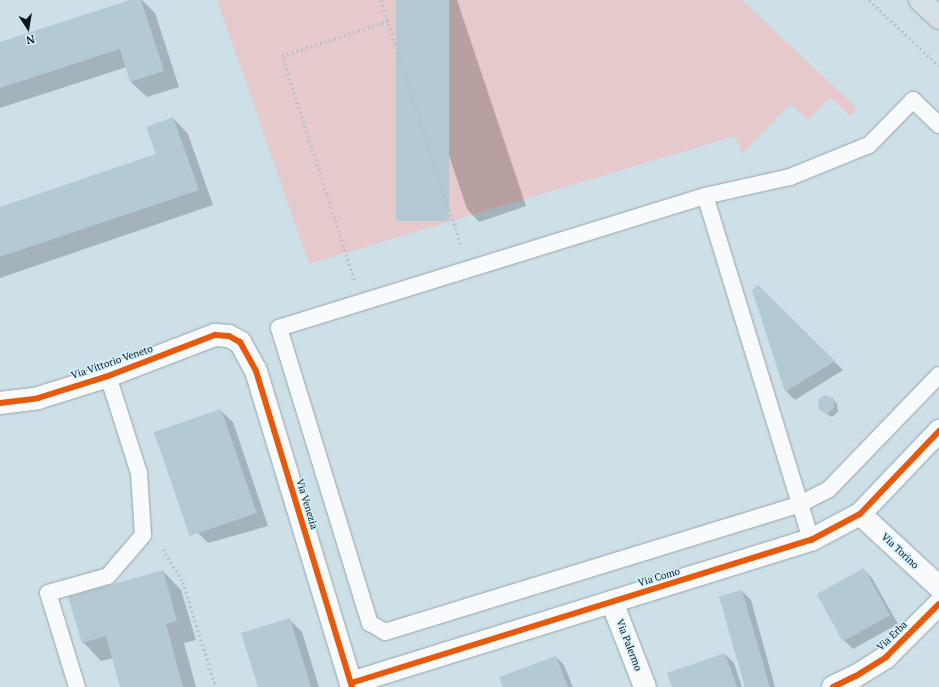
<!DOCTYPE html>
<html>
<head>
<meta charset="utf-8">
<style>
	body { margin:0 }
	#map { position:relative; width:939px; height:687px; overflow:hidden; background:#cde0e8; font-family:"PT Serif",serif }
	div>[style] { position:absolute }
	.green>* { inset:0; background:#e6c9ca }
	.shadow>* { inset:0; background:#0003 }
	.building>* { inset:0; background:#b3c9d3; transform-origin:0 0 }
	.path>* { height:2.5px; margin-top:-1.25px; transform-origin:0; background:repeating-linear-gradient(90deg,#bcc2c4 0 2px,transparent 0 5px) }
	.roads { filter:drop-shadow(0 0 1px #95a4aa) drop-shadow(0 0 1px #95a4aa) }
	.lane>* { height:16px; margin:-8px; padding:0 8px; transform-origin:8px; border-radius:8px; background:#f8fafc }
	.street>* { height:22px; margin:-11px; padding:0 11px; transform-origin:11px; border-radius:11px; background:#f8fafc }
	.primary>* { height:22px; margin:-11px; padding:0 11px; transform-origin:11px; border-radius:11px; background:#d5e0e5 }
	.cycleway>* { height:6px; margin:-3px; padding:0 3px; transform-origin:3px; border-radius:3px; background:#e8590c }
	span { translate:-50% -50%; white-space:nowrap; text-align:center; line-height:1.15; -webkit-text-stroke:3px #d4f1fd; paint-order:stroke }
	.street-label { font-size:10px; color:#0a171d }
	.north { position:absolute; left:8px; top:8px; width:40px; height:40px; -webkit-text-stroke:3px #d4f1fd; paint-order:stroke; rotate:168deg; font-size:11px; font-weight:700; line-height:16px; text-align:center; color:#0a171d }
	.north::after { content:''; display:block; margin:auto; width:14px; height:18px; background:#0a171d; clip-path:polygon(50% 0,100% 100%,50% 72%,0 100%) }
</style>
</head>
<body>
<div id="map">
	<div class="green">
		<div style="clip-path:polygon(217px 0,742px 0,857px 108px,850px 116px,830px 97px,808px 120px,790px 104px,742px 154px,735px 136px,309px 264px)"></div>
	</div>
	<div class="shadow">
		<div style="clip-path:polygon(133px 0,142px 0,155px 13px,179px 87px,147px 97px,131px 82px,127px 67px,0 108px,0 43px)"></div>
		<div style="clip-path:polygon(397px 0,457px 0,526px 206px,479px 222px,467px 209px)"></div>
		<div style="clip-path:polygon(173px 118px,188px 134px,213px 205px,0 278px,0 209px,157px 155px)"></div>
		<div style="clip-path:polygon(758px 286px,843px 370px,795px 400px,786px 391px)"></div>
		<div style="clip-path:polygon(833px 399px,837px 404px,838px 412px,832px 417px,820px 410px)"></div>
		<div style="clip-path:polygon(220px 410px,233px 422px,268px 526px,208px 543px,196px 531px,155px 433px)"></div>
		<div style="clip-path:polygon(863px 569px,872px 578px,898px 624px,853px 649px,844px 640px)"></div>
		<div style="clip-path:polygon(163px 571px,181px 590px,196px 640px,184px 643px,196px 687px,121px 687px,113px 658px,101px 661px,83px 642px)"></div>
		<div style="clip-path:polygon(742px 591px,751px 600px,775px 687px,746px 687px)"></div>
		<div style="clip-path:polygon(289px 619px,302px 632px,319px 687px,259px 687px)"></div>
		<div style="clip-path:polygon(725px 654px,734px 663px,742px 687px,673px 687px)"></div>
		<div style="clip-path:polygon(556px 657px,564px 665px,573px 687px,504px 687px)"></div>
	</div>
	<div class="building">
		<div style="clip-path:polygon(130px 0,141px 0,164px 71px,130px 82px,120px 49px,0 88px,0 42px)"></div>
		<div style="left:396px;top:0;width:53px;height:221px"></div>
		<div style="clip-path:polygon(173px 117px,199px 190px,0 257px,0 207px,156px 154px,146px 127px)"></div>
		<div style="clip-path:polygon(758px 285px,835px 361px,785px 392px,752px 290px)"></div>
		<div style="clip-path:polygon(824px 395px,833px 398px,835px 407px,827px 414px,819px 410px,818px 400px)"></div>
		<div style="left:221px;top:409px;width:110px;height:71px;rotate:71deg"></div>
		<div style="left:864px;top:568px;width:54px;height:54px;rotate:61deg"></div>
		<div style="clip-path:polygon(163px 570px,177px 621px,166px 624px,183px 687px,120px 687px,106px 636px,82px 643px,68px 597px)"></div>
		<div style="left:742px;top:590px;width:101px;height:24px;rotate:74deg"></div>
		<div style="clip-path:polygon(290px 618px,311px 687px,258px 687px,241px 633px)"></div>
		<div style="clip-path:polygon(725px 653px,737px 687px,672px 687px,667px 673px)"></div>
		<div style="clip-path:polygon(556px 656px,568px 687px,503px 687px,499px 677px)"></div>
	</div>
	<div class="path">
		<div style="left:381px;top:0;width:258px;rotate:71.9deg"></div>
		<div style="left:869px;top:0;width:96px;rotate:43.3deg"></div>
		<div style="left:354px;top:280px;width:235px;rotate:-107.8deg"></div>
		<div style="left:282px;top:56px;width:112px;rotate:-18.3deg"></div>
		<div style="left:163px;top:549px;width:39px;rotate:59deg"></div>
		<div style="left:183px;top:582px;width:110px;rotate:72.6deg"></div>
	</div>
	<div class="roads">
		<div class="lane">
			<div style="left:705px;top:196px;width:87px;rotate:-12.6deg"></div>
			<div style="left:790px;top:177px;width:85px;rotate:-22.1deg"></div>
			<div style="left:869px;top:145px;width:63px;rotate:-45.6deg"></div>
			<div style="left:913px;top:100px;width:36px;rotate:44deg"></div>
			<div style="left:811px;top:540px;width:38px;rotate:-107deg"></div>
			<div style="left:800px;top:504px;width:322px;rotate:-107.1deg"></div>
			<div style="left:705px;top:196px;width:446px;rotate:162.8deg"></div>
			<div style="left:279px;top:328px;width:309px;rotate:72.9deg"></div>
			<div style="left:370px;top:623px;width:17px;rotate:31deg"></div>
			<div style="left:385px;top:632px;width:434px;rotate:-17.1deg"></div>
			<div style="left:800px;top:504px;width:31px;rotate:-27deg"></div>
			<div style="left:828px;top:490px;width:160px;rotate:-46deg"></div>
			<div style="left:77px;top:687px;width:98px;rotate:-107.1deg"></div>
			<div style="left:48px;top:593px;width:62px;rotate:-15.8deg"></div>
			<div style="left:108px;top:576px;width:54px;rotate:-49.5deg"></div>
			<div style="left:143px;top:535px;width:62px;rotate:-93.7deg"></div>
			<div style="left:139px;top:473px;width:102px;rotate:-107.7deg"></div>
		</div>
		<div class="street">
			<div style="left:0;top:403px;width:38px;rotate:-7deg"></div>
			<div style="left:38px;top:398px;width:73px;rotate:-17.4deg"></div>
			<div style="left:108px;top:376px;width:115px;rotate:-21deg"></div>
			<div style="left:215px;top:335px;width:14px;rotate:4deg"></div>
			<div style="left:229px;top:336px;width:13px;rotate:29deg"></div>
			<div style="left:240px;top:342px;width:33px;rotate:61deg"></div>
			<div style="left:256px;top:371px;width:330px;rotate:73.1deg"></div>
			<div style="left:860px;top:514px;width:108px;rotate:42.7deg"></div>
			<div style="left:612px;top:602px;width:91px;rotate:68.8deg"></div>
			<div style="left:351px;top:683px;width:482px;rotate:-17.3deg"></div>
			<div style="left:811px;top:540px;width:55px;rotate:-28deg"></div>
			<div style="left:860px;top:514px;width:115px;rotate:-46.4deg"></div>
			<div style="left:833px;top:687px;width:25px;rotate:-26deg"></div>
			<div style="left:856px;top:676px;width:36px;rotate:-32deg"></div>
			<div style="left:886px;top:657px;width:75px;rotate:-45deg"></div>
		</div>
		<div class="primary">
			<div style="left:920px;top:0;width:26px;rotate:43deg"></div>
		</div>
	</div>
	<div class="cycleway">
		<div style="left:0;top:403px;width:38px;rotate:-7deg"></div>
		<div style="left:38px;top:398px;width:73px;rotate:-17.4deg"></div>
		<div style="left:108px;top:376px;width:115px;rotate:-21deg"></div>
		<div style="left:215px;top:335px;width:14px;rotate:4deg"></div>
		<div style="left:229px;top:336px;width:13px;rotate:29deg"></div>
		<div style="left:240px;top:342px;width:33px;rotate:61deg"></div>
		<div style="left:256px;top:371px;width:330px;rotate:73.1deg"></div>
		<div style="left:351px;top:683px;width:482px;rotate:-17.3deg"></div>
		<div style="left:811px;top:540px;width:55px;rotate:-28deg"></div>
		<div style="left:860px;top:514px;width:115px;rotate:-46.4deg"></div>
		<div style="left:833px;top:687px;width:25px;rotate:-26deg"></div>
		<div style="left:856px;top:676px;width:36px;rotate:-32deg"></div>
		<div style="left:886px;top:657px;width:75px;rotate:-45deg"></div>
	</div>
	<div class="street-label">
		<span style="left:112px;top:362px;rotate:-19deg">Via Vittorio Veneto</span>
		<span style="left:307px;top:504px;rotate:73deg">Via Venezia</span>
		<span style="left:900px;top:551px;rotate:43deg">Via Torino</span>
		<span style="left:659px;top:577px;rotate:-17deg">Via Como</span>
		<span style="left:892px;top:636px;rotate:-44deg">Via Erba</span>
		<span style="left:629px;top:645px;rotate:69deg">Via Palermo</span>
	</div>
	<div class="north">N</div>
</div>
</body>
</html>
